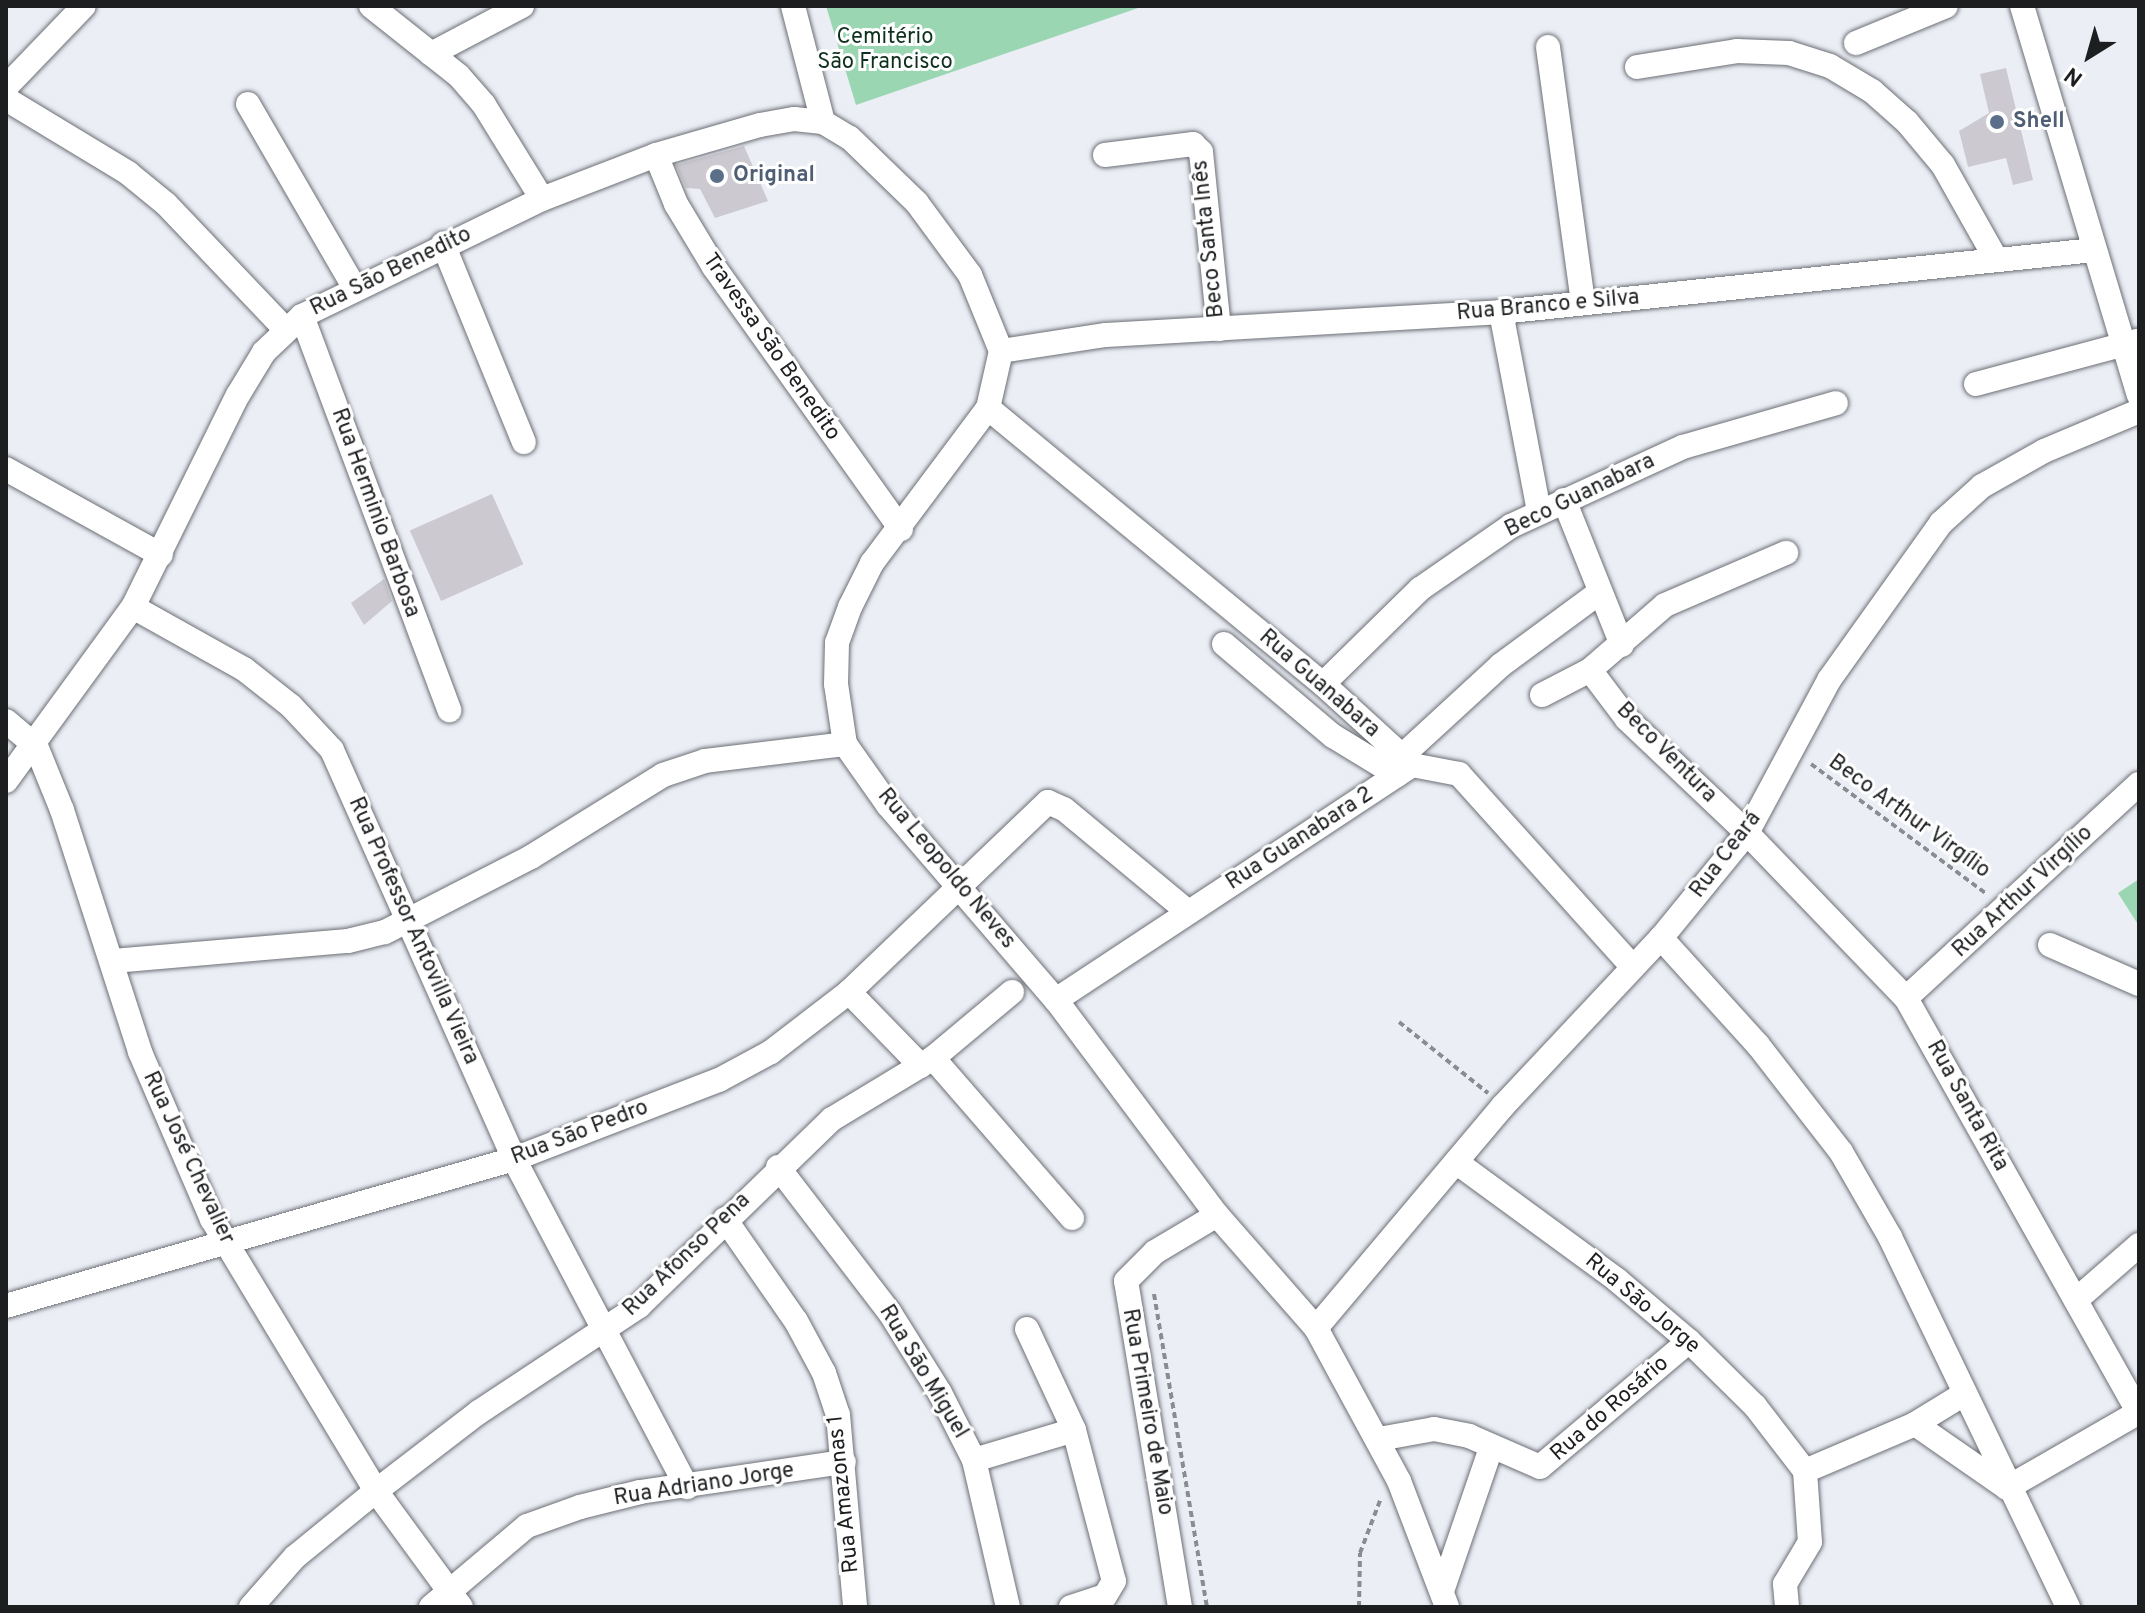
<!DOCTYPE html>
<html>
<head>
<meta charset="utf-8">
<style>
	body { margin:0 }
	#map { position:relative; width:2145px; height:1613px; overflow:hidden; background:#ebeef5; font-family:Overpass,sans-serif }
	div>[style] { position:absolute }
	.green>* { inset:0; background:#9bd6b3 }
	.building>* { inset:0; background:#cccad0; transform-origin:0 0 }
	.path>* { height:4px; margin-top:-2px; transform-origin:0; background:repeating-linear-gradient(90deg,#898c91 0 6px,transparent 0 10px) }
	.roads { filter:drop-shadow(0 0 2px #6c6f75) drop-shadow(0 0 2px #6c6f75) }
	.minor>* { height:24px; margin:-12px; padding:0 12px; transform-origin:12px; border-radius:12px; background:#fff }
	.dots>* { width:22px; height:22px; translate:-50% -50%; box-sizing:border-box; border:4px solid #fff; border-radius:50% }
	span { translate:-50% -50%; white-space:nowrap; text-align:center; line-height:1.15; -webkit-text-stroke:6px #fff; paint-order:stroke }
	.park-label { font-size:22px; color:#0e311f }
	.service-label { font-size:22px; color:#4e5e75; font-weight:700 }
	.left { translate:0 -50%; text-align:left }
	.street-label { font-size:22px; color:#1c1e20 }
	.frame { position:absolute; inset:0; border:8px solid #1c1e20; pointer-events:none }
	.north { position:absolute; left:2049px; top:16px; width:80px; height:80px; -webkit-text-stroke:6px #fff; paint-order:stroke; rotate:217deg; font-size:22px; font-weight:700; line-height:32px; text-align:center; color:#1c1e20 }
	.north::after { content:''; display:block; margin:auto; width:28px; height:36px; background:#1c1e20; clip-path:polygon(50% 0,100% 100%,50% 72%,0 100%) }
</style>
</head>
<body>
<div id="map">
	<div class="green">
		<div style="clip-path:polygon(826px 6px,1144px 6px,856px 105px)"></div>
		<div style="clip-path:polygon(2139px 879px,2139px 926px,2118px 893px)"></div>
	</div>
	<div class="building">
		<div style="clip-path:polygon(2006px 68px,2033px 180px,2013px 185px,2006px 158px,1968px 167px,1959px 131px,1989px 113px,1980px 74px)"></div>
		<div style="clip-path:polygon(744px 146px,768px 201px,715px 218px,700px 189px,686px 188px,676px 165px)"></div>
		<div style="left:492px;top:494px;width:77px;height:90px;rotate:66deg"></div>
		<div style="clip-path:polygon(384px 579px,392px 601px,364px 625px,351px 603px)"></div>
	</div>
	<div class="path">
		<div style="left:1811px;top:764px;width:219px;rotate:36.5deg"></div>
		<div style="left:1399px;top:1022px;width:114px;rotate:38.6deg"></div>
		<div style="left:1154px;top:1294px;width:317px;rotate:80.4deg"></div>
		<div style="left:1359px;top:1607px;width:54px;rotate:-88.9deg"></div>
		<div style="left:1360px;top:1553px;width:59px;rotate:-69.1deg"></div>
	</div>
	<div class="roads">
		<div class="minor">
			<div style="left:371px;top:6px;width:112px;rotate:38.5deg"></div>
			<div style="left:459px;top:76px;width:38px;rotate:49deg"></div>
			<div style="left:484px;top:105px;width:110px;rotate:58.3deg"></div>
			<div style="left:793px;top:6px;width:120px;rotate:75.5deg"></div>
			<div style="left:2022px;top:6px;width:406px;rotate:73.3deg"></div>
			<div style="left:1856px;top:43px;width:97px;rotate:-22.3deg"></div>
			<div style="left:1548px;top:47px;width:258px;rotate:82.2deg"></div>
			<div style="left:431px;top:54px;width:103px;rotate:-27.8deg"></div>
			<div style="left:1637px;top:67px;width:101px;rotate:-9.1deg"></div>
			<div style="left:1737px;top:51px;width:52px;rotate:2.2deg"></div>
			<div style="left:1789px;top:53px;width:43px;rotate:17.6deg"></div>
			<div style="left:1830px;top:66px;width:49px;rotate:30.8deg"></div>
			<div style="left:1872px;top:91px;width:47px;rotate:41.5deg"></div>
			<div style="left:1907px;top:122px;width:56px;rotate:50.1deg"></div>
			<div style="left:1943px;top:165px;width:108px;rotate:60.6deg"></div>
			<div style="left:6px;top:87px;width:112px;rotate:-46.1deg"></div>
			<div style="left:6px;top:99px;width:143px;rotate:31.2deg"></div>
			<div style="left:128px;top:173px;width:49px;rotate:39.2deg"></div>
			<div style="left:166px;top:204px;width:174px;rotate:46.4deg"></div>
			<div style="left:248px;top:104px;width:211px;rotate:59.9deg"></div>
			<div style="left:656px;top:155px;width:53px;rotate:67.8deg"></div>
			<div style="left:676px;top:204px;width:74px;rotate:58.9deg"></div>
			<div style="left:714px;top:267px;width:322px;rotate:54.5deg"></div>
			<div style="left:1105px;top:155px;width:89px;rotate:-7.1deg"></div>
			<div style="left:1193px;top:144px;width:11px;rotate:45deg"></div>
			<div style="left:1201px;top:152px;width:178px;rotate:84.2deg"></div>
			<div style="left:443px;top:244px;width:214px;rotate:67.8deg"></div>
			<div style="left:1501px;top:312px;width:203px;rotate:79.2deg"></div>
			<div style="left:302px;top:316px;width:421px;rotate:69.5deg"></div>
			<div style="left:1001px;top:351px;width:106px;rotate:-8.7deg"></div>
			<div style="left:1106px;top:335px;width:396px;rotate:-3.3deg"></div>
			<div style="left:1501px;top:312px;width:596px;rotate:-5.97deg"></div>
			<div style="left:1976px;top:384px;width:167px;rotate:-15deg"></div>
			<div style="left:988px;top:408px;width:434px;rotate:39.5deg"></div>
			<div style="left:1323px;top:684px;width:120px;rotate:42.3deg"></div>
			<div style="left:1412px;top:765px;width:48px;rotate:10.8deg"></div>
			<div style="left:1459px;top:774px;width:258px;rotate:48deg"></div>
			<div style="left:6px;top:469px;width:177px;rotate:29deg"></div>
			<div style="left:1564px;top:500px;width:156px;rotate:68.2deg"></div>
			<div style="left:133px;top:607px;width:127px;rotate:29.2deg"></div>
			<div style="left:244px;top:669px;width:60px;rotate:38.2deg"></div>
			<div style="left:291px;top:706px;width:60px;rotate:47deg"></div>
			<div style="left:332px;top:750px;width:448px;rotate:66deg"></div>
			<div style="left:514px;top:1159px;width:371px;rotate:62.2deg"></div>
			<div style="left:1224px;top:644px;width:143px;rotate:40.2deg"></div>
			<div style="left:1333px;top:736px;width:75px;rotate:31.4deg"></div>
			<div style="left:1590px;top:670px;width:61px;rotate:52.9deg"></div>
			<div style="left:1627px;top:719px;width:166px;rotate:43.5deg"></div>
			<div style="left:1747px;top:833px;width:229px;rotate:46.1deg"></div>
			<div style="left:1906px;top:998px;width:477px;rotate:60.7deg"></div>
			<div style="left:1323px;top:684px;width:136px;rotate:-44.4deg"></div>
			<div style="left:1420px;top:589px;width:111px;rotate:-34.7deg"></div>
			<div style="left:1511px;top:526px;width:189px;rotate:-24.7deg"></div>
			<div style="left:1683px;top:447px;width:159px;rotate:-16deg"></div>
			<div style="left:1542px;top:695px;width:54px;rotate:-27.5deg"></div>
			<div style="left:1590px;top:670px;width:99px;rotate:-40.9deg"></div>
			<div style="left:1665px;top:605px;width:132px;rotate:-23.3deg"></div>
			<div style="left:6px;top:721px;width:39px;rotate:40deg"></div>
			<div style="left:36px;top:746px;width:69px;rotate:67.9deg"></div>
			<div style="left:62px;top:810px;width:254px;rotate:72.1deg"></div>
			<div style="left:140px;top:1052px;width:182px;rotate:66.7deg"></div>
			<div style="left:212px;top:1219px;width:318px;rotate:58.9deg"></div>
			<div style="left:376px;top:1491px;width:144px;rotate:53.8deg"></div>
			<div style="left:1402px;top:756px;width:134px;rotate:-42.6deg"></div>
			<div style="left:1501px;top:665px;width:123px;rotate:-36.4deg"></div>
			<div style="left:6px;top:781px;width:215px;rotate:-53.9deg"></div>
			<div style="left:133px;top:607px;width:237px;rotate:-63.7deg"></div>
			<div style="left:238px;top:395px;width:50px;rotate:-58.8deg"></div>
			<div style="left:264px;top:352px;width:52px;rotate:-43.5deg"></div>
			<div style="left:302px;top:316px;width:267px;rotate:-26deg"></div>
			<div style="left:542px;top:199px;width:122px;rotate:-21.1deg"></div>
			<div style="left:656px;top:155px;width:108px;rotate:-16.1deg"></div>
			<div style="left:760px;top:125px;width:35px;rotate:-10deg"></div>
			<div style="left:794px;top:119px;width:29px;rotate:6deg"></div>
			<div style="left:823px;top:122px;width:31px;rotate:31deg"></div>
			<div style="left:850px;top:138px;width:93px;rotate:44.1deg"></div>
			<div style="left:917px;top:203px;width:89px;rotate:53.6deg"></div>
			<div style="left:970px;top:275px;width:82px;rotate:67.8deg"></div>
			<div style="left:1001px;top:351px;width:58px;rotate:102.8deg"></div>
			<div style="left:988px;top:408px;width:194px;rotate:126.8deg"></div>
			<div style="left:872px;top:563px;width:49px;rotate:116.6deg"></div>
			<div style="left:850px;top:607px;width:38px;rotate:110deg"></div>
			<div style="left:837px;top:643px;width:41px;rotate:91.4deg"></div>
			<div style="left:836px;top:684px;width:61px;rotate:81.5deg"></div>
			<div style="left:845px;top:744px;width:75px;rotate:54.8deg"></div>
			<div style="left:888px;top:805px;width:257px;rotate:49.3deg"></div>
			<div style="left:1056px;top:1000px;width:269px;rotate:53.2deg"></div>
			<div style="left:1217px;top:1215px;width:150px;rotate:48.8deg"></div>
			<div style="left:1316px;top:1328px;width:174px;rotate:61.5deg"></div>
			<div style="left:1399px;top:1481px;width:135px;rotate:69.1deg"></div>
			<div style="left:1661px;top:938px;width:144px;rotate:47.8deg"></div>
			<div style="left:1758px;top:1045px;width:135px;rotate:52.2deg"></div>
			<div style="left:1841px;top:1152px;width:98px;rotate:60deg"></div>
			<div style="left:1890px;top:1237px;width:411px;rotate:64.3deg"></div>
			<div style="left:2050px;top:945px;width:97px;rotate:23.7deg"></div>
			<div style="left:113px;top:961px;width:236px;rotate:-4.9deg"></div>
			<div style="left:348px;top:941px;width:38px;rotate:-14deg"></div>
			<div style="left:385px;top:932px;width:164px;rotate:-27.2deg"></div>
			<div style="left:531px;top:857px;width:155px;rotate:-31.8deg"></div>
			<div style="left:663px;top:775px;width:44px;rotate:-18.4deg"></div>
			<div style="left:705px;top:761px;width:141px;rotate:-6.9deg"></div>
			<div style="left:849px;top:992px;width:103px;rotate:45.8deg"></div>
			<div style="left:1906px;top:998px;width:316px;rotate:-42.6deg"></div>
			<div style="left:1056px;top:1000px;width:427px;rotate:-33.4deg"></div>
			<div style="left:933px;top:1058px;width:212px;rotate:49deg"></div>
			<div style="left:1456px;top:1162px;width:200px;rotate:36.2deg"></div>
			<div style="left:1617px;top:1280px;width:94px;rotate:40.3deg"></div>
			<div style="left:1689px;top:1341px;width:93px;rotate:44.6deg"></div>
			<div style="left:1755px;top:1406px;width:82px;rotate:52.4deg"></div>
			<div style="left:1805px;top:1471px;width:71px;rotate:86deg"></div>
			<div style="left:1810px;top:1542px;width:49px;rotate:120.8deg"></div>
			<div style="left:1785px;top:1584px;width:23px;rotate:85deg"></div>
			<div style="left:778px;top:1167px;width:184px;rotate:52.5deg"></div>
			<div style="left:890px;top:1313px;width:94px;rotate:58deg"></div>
			<div style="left:940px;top:1393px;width:75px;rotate:63.1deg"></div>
			<div style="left:974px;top:1460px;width:151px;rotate:77deg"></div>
			<div style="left:725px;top:1219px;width:124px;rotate:55.2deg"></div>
			<div style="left:796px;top:1321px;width:59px;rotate:61.7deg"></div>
			<div style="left:824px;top:1373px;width:44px;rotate:71.6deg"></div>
			<div style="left:838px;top:1415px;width:193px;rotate:84.9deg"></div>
			<div style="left:2076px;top:1300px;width:84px;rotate:-41.1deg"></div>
			<div style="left:6px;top:1306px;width:529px;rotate:-16.14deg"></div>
			<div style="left:514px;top:1159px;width:220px;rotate:-21.1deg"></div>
			<div style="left:719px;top:1080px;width:59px;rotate:-28.3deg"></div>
			<div style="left:771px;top:1052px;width:98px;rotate:-37.6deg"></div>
			<div style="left:849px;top:992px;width:275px;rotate:-43.7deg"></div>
			<div style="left:1048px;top:802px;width:17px;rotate:24deg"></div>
			<div style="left:1064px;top:809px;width:161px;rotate:39.7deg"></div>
			<div style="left:1316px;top:1328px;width:290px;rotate:-49.9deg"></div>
			<div style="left:1503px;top:1106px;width:231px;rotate:-46.8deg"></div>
			<div style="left:1661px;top:938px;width:136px;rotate:-50.7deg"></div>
			<div style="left:1747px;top:833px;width:174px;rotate:-61.8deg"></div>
			<div style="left:1829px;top:680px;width:193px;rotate:-54.5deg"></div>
			<div style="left:1941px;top:523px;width:55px;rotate:-42.1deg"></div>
			<div style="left:1982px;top:486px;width:71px;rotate:-29.4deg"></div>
			<div style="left:2044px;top:451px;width:103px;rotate:-22.8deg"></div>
			<div style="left:1027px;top:1329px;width:111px;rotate:65deg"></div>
			<div style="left:1074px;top:1430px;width:156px;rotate:75.2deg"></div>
			<div style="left:1114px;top:1581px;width:17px;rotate:121deg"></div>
			<div style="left:1105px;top:1596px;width:36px;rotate:162deg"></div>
			<div style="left:1915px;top:1424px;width:112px;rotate:34.8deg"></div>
			<div style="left:2007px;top:1488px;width:152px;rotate:-29.9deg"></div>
			<div style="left:1379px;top:1439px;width:56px;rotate:-10.3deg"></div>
			<div style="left:1434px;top:1429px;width:36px;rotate:11deg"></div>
			<div style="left:1469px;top:1436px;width:77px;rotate:23.6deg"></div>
			<div style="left:1540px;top:1467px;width:195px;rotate:-40.2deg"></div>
			<div style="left:974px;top:1460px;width:104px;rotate:-16.7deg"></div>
			<div style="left:1805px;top:1471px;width:120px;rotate:-23.1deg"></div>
			<div style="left:1915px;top:1424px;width:57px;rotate:-31.5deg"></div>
			<div style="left:1442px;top:1591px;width:151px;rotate:-71.1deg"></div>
			<div style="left:251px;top:1607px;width:67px;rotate:-48.7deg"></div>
			<div style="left:295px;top:1557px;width:104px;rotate:-39.2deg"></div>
			<div style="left:376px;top:1491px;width:130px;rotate:-37.5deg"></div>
			<div style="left:479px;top:1412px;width:192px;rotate:-33.5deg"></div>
			<div style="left:639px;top:1306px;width:269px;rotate:-44.1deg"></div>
			<div style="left:832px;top:1119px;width:118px;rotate:-31.1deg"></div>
			<div style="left:933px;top:1058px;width:103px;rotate:-39.9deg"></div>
			<div style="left:431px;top:1607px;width:126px;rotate:-40.2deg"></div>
			<div style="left:527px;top:1526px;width:56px;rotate:-19.7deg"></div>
			<div style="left:580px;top:1507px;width:62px;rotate:-14deg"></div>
			<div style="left:640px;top:1492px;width:206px;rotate:-8.4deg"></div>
			<div style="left:1180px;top:1607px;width:330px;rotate:-99.4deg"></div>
			<div style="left:1126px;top:1281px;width:41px;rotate:-45deg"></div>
			<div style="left:1155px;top:1252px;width:72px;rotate:-30.8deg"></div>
		</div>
	</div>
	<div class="dots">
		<div style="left:1997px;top:122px;background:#5c6f8a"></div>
		<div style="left:717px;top:176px;background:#5c6f8a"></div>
	</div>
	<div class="park-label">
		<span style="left:885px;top:50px">Cemitério<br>São Francisco</span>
	</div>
	<div class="service-label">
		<span class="left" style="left:2013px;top:122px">Shell</span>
		<span class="left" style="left:733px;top:176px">Original</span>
	</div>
	<div class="street-label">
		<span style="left:1209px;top:239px;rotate:-96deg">Beco Santa Inês</span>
		<span style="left:391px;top:272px;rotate:-26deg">Rua São Benedito</span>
		<span style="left:1548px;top:306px;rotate:-5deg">Rua Branco e Silva</span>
		<span style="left:771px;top:347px;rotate:55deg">Travessa São Benedito</span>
		<span style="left:1580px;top:496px;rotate:-26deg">Beco Guanabara</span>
		<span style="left:375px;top:513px;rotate:70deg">Rua Herminio Barbosa</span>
		<span style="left:1319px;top:684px;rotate:41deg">Rua Guanabara</span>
		<span style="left:1666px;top:753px;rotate:45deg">Beco Ventura</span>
		<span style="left:1909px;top:817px;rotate:36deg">Beco Arthur Virgílio</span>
		<span style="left:1300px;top:839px;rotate:-33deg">Rua Guanabara 2</span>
		<span style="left:1726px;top:855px;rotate:-53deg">Rua Ceará</span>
		<span style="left:946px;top:869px;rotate:50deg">Rua Leopoldo Neves</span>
		<span style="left:2023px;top:892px;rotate:-43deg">Rua Arthur Virgílio</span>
		<span style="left:413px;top:931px;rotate:66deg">Rua Professor Antovilla Vieira</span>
		<span style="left:1967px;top:1106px;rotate:61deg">Rua Santa Rita</span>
		<span style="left:580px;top:1133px;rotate:-21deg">Rua São Pedro</span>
		<span style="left:188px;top:1158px;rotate:65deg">Rua José Chevalier</span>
		<span style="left:687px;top:1255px;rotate:-44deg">Rua Afonso Pena</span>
		<span style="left:1642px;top:1304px;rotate:40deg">Rua São Jorge</span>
		<span style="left:923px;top:1372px;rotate:59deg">Rua São Miguel</span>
		<span style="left:1610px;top:1409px;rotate:-41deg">Rua do Rosário</span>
		<span style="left:1147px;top:1412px;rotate:80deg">Rua Primeiro de Maio</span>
		<span style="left:704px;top:1485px;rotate:-9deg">Rua Adriano Jorge</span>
		<span style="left:844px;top:1494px;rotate:-96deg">Rua Amazonas 1</span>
	</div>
	<div class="frame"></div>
	<div class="north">N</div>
</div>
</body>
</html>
